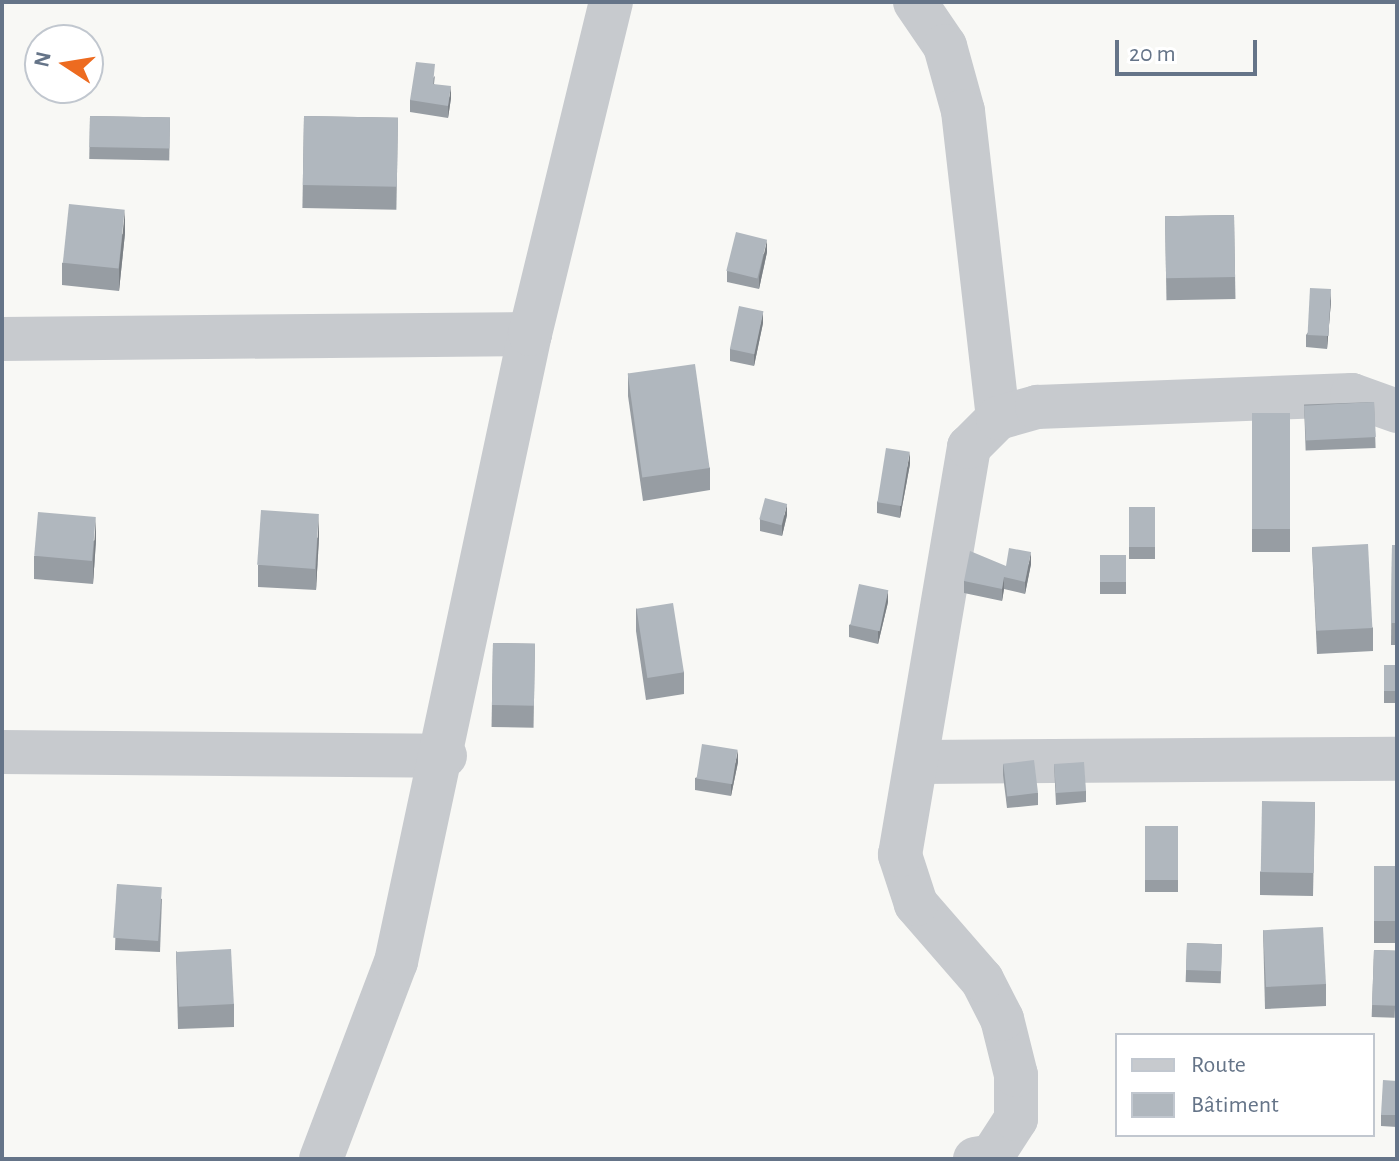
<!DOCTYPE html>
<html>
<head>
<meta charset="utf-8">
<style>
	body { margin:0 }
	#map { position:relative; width:1399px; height:1161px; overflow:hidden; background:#f8f8f5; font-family:"Alegreya Sans",sans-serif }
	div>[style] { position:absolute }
	.minor>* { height:44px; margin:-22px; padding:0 22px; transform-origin:22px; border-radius:22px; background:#c7cace }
	.wall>* { inset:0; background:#979da3; transform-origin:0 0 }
	.shaded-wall>* { inset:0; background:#7b8085 }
	.building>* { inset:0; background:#b0b7be; transform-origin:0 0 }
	span { translate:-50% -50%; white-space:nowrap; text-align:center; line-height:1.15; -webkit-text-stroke:8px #fff; paint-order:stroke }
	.frame { position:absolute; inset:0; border:4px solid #657488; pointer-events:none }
	.legend { position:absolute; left:1115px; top:1033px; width:260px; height:104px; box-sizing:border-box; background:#fff; border:2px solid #c1c7cf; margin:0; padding:10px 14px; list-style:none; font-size:24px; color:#657488 }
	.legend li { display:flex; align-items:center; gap:16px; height:40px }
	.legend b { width:40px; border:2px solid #c1c7cf }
	.north { position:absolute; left:24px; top:24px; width:80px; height:80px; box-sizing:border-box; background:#fff; border:2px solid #c1c7cf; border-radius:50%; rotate:282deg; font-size:22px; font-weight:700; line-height:32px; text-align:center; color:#657488 }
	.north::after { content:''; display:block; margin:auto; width:28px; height:36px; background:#ed6b20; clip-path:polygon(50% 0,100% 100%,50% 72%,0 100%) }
	.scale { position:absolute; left:1115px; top:40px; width:142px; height:36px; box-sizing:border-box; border:4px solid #657488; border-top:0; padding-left:10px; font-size:24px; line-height:28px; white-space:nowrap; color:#657488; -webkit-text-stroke:6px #fff; paint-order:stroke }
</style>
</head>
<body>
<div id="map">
	<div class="minor">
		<div style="left:915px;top:2px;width:53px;rotate:55.7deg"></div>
		<div style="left:945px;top:46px;width:67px;rotate:74.5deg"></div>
		<div style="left:963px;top:111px;width:309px;rotate:83.5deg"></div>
		<div style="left:2px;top:339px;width:528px;rotate:-0.54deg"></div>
		<div style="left:2px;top:752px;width:443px;rotate:0.5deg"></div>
		<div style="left:920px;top:762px;width:477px;rotate:-0.4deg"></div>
		<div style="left:321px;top:1159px;width:211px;rotate:-69.2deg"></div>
		<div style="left:396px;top:962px;width:642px;rotate:-77.96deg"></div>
		<div style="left:530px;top:334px;width:342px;rotate:-76.3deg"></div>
		<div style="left:975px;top:1159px;width:17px;rotate:-10deg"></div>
		<div style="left:992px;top:1156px;width:44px;rotate:-57deg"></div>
		<div style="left:1016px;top:1119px;width:44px;rotate:-90deg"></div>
		<div style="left:1016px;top:1075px;width:58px;rotate:-104deg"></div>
		<div style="left:1002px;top:1019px;width:44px;rotate:-117.1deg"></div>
		<div style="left:982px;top:980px;width:101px;rotate:-131deg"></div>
		<div style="left:916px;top:904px;width:52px;rotate:-108.1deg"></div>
		<div style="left:900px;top:855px;width:414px;rotate:-80.4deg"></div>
		<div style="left:969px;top:447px;width:41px;rotate:-45deg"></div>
		<div style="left:998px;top:418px;width:41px;rotate:-15.8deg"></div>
		<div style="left:1037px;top:407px;width:315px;rotate:-2.2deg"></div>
		<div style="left:1352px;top:395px;width:48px;rotate:19.6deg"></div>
	</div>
	<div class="wall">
		<div style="clip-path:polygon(435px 76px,434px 84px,451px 98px,448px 118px,410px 112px,410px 100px)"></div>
		<div style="left:90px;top:116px;width:80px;height:43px;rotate:1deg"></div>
		<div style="left:304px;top:116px;width:94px;height:92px;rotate:1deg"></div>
		<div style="left:1234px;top:215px;width:84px;height:69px;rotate:89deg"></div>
		<div style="clip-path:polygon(125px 233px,119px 291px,62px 285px,62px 263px)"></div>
		<div style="clip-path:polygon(767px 252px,759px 289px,727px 282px,727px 271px)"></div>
		<div style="clip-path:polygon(1331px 301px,1327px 349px,1306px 347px,1306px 335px)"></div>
		<div style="clip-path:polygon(763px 323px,754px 366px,730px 361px,730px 349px)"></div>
		<div style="clip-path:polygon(628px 373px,710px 468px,710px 490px,643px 501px,628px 396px)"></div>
		<div style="left:1374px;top:402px;width:46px;height:70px;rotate:88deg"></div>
		<div style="left:1290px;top:413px;width:139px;height:38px;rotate:90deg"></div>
		<div style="clip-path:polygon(910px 464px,900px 518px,877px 513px,877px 502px)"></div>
		<div style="left:1129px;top:507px;width:26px;height:52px"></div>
		<div style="clip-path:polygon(787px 515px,782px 536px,760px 531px,760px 519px)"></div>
		<div style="clip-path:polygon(319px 537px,316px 590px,258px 587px,258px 565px)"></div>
		<div style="clip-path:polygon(96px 540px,93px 584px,34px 579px,34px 556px)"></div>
		<div style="clip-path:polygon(1392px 545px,1397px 545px,1397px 645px,1391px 645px)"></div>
		<div style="clip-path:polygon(1312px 547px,1373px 628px,1373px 651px,1317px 654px)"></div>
		<div style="left:1100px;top:555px;width:26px;height:39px"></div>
		<div style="clip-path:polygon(1031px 564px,1025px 594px,1004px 589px,1002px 601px,964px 593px,964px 581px,1006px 566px)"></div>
		<div style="clip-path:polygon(888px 602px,878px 644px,849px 637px,849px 625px)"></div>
		<div style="clip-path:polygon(636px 608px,684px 672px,684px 694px,646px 700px,636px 631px)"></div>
		<div style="left:493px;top:643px;width:42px;height:84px;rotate:1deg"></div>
		<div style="left:1384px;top:665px;width:13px;height:38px"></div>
		<div style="clip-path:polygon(738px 762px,731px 796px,695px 790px,695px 778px)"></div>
		<div style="clip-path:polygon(1003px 764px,1038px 793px,1038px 805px,1007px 808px,1003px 775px)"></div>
		<div style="clip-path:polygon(1054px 764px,1086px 791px,1086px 802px,1056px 805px)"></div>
		<div style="clip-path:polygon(1315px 802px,1313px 896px,1260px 895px,1260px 872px)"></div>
		<div style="left:1145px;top:826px;width:33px;height:66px"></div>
		<div style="left:1374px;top:866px;width:23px;height:77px"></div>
		<div style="clip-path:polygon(117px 884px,162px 899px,160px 952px,115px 950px)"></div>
		<div style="clip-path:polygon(1263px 930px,1326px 984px,1326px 1006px,1265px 1009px)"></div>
		<div style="left:1187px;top:943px;width:35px;height:39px;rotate:2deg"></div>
		<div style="left:1374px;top:950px;width:23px;height:67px;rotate:2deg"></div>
		<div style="clip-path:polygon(176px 951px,234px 1004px,234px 1027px,178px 1029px)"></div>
		<div style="clip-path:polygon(1397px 1081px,1397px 1127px,1381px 1126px,1381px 1115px)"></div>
	</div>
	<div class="shaded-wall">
		<div style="clip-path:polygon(451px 86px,451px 98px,448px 118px,448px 106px)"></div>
		<div style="clip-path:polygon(125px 210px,125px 233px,119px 291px,119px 268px)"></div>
		<div style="clip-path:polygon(767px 240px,767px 252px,759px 289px,759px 277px)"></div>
		<div style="clip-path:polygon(1331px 289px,1331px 301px,1327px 349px,1327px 337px)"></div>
		<div style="clip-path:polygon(763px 311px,763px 323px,754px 366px,754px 354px)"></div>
		<div style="clip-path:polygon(910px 452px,910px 464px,900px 518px,900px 506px)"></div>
		<div style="clip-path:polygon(787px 504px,787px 515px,782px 536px,782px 525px)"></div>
		<div style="clip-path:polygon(319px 514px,319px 537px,316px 590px,316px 567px)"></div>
		<div style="clip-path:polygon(96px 517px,96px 540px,93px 584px,93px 561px)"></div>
		<div style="clip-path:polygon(1031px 552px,1031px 564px,1025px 594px,1025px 582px)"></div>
		<div style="clip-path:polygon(1004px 577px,1004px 589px,1002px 601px,1002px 589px)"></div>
		<div style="clip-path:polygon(888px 590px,888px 602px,878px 644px,878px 632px)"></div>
		<div style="clip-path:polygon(738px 750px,738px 762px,731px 796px,731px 784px)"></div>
	</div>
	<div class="building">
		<div style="clip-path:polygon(416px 62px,435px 64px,433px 84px,451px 86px,448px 106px,410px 100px)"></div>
		<div style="left:90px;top:116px;width:80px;height:31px;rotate:1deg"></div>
		<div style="left:304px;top:116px;width:94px;height:69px;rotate:1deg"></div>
		<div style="left:69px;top:204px;width:56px;height:59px;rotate:6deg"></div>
		<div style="left:1234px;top:215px;width:62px;height:69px;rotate:89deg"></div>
		<div style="left:736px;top:232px;width:32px;height:40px;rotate:14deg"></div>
		<div style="left:1310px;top:288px;width:21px;height:47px;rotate:3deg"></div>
		<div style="left:739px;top:306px;width:25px;height:44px;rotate:12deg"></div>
		<div style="left:695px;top:364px;width:105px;height:68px;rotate:82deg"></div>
		<div style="left:1374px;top:402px;width:35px;height:70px;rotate:87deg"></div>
		<div style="left:1290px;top:413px;width:116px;height:38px;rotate:90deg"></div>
		<div style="left:886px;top:448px;width:24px;height:55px;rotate:9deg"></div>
		<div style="left:765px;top:498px;width:23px;height:22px;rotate:15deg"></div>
		<div style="left:1129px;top:507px;width:26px;height:40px"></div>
		<div style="left:261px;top:510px;width:58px;height:55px;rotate:4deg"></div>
		<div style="left:38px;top:512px;width:58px;height:44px;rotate:5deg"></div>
		<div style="left:1368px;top:544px;width:84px;height:56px;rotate:87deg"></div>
		<div style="clip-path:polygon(1392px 545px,1397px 545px,1397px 623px,1391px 623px)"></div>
		<div style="clip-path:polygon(1009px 548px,1031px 552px,1025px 582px,1004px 577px,1002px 589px,964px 581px,970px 551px,1006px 566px)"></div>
		<div style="left:1100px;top:555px;width:26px;height:27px"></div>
		<div style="left:859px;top:584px;width:30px;height:42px;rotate:12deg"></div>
		<div style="left:673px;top:603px;width:70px;height:37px;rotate:81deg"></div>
		<div style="left:493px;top:643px;width:42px;height:62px;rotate:1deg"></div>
		<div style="left:1384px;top:665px;width:13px;height:26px"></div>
		<div style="left:702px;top:744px;width:36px;height:35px;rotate:9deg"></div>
		<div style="left:1034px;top:760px;width:33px;height:31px;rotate:83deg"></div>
		<div style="left:1084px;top:762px;width:29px;height:30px;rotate:86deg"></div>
		<div style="left:1262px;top:801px;width:53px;height:71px;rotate:1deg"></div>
		<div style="left:1145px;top:826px;width:33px;height:54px"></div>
		<div style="left:1374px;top:866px;width:23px;height:55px"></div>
		<div style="left:117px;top:884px;width:45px;height:54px;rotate:4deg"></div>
		<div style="left:1323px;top:927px;width:57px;height:60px;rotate:87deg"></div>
		<div style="left:1187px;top:943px;width:35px;height:27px;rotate:2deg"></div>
		<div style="left:231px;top:949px;width:55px;height:55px;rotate:87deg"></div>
		<div style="left:1374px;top:950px;width:23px;height:55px;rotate:2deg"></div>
		<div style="clip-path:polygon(1383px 1080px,1397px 1081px,1397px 1115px,1381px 1115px)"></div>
	</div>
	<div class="frame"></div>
	<ul class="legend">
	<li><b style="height:10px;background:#c7cace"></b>Route</li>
	<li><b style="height:22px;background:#b0b7be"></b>Bâtiment</li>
	</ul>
	<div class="north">N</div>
	<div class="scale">20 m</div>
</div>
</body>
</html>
